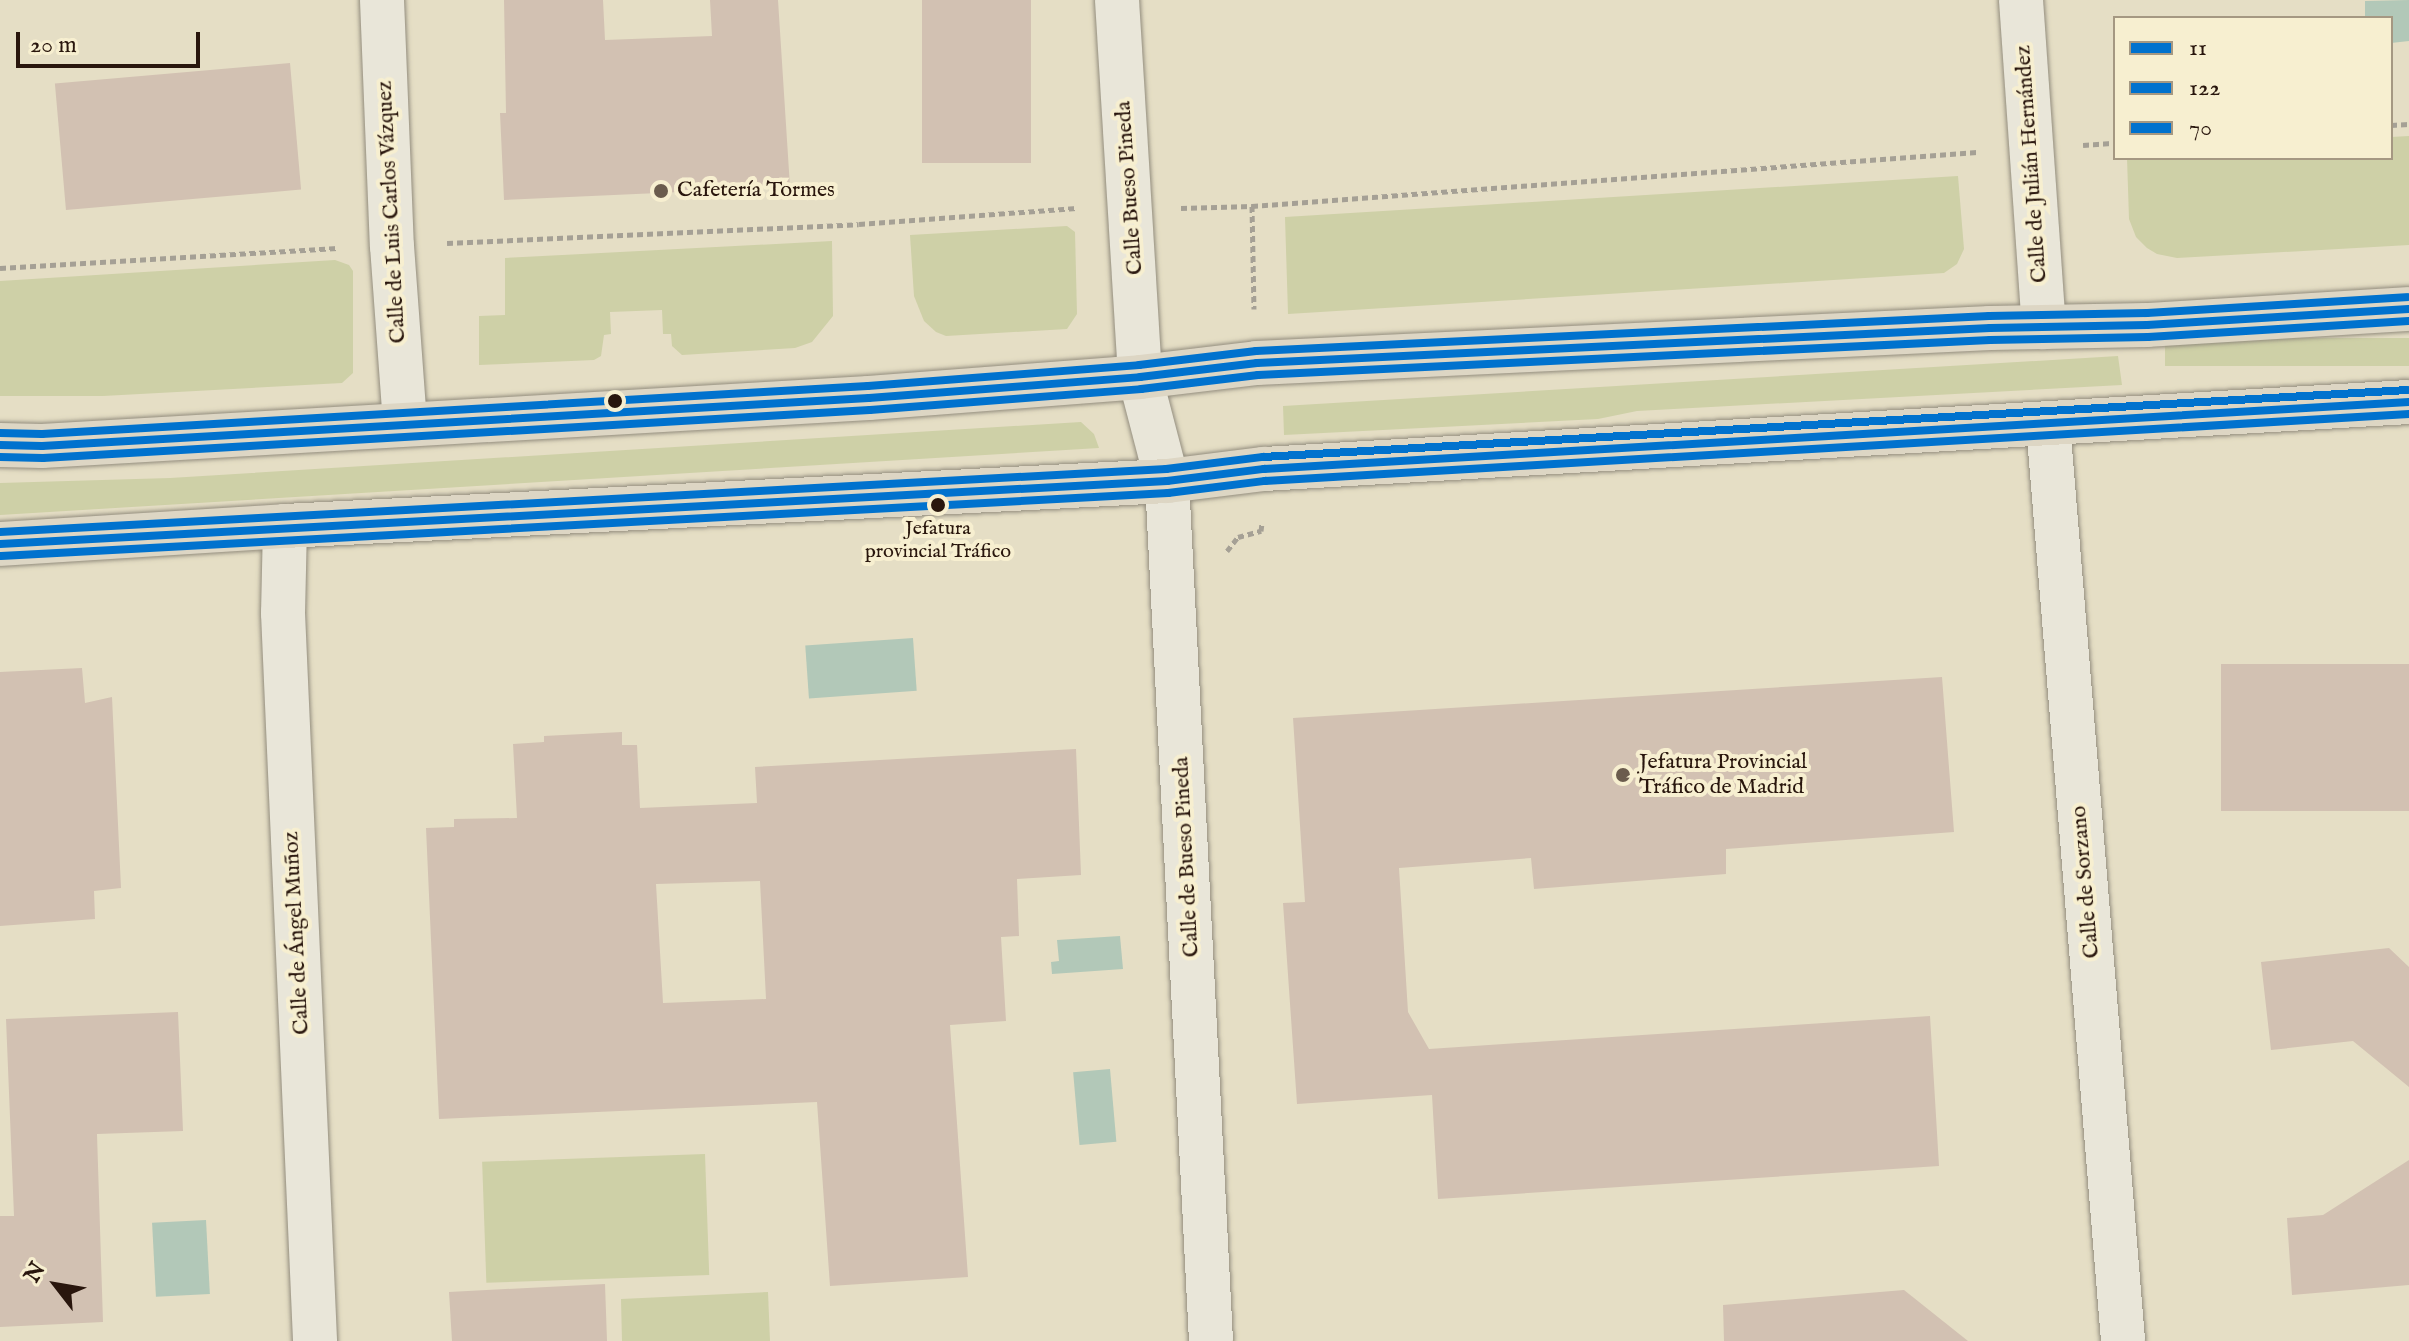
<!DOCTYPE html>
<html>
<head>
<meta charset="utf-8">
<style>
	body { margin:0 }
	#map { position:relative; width:2409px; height:1341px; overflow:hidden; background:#e5dec5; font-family:"IM FELL English",serif }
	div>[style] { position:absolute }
	.green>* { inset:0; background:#ced0a7; transform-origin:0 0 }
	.water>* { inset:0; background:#b2c8b8; transform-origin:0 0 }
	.building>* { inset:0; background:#d2c1b2; transform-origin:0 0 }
	.path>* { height:5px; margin-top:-2.5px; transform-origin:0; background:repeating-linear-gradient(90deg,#a5a095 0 6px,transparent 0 10px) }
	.roads { filter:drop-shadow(0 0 2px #938d7e) drop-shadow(0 0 2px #938d7e) }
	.minor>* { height:44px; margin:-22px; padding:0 22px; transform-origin:22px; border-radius:22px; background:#e9e6d9 }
	.major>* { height:44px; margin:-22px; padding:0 22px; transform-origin:22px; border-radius:22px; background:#ddd6c4 }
	.bus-1>* { height:8px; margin:-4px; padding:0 4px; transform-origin:4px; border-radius:4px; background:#0072ce }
	.bus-2>* { height:8px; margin:-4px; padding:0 4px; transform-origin:4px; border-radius:4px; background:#0072ce }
	.bus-3>* { height:8px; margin:-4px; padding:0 4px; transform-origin:4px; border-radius:4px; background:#0072ce }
	.dots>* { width:22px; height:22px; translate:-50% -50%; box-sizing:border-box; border:4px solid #f7efd0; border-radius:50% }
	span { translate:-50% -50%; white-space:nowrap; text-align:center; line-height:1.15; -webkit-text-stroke:8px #f7efd0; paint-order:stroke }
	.bus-label { font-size:20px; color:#29160d }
	.street-label { font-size:22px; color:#29160d }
	.poi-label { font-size:22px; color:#29160d }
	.left { translate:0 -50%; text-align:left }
	.legend { position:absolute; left:2113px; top:16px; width:280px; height:144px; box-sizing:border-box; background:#f7efd0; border:2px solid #a59882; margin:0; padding:10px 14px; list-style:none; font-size:24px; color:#29160d }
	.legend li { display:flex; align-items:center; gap:16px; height:40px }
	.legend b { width:40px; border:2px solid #a59882 }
	.north { position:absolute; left:16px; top:1245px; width:80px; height:80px; -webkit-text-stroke:6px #f7efd0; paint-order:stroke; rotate:301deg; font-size:22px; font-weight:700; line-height:32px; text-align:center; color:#29160d }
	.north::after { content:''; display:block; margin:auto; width:28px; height:36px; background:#29160d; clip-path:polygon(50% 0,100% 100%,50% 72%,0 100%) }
	.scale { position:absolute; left:16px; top:32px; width:184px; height:36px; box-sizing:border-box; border:4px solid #29160d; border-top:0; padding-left:10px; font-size:24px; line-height:28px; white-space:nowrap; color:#29160d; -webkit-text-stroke:6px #f7efd0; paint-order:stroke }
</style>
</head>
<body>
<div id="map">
	<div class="green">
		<div style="clip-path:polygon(2409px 136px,2409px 245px,2177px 258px,2157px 254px,2147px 248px,2136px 237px,2129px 219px,2127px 158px,2391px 158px,2391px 137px)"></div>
		<div style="clip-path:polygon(1958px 176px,1964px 249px,1957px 264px,1944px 273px,1288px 314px,1285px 217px)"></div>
		<div style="clip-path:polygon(1067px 226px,1075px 232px,1077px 314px,1067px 329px,946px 336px,936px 332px,924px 321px,914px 296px,910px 235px)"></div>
		<div style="clip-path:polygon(832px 241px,833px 316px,812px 342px,795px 348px,682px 355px,672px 346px,671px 334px,663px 334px,662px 310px,610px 312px,611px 334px,604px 335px,601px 356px,594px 360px,479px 365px,479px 316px,505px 315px,505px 258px)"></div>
		<div style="clip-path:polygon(335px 260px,349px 265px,353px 271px,353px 373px,342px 383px,103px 396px,0 396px,0 281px)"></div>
		<div style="left:2409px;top:338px;width:28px;height:244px;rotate:90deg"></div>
		<div style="clip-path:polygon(2118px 356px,2122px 385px,1637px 411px,1598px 419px,1284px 435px,1283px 406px)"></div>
		<div style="clip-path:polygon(1081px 422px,1094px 434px,1099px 448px,0 515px,0 483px,170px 478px)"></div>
		<div style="left:705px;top:1154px;width:121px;height:223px;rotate:88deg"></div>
		<div style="clip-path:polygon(768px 1292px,770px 1341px,622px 1341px,621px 1299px)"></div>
	</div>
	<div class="water">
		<div style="clip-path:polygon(2409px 0,2409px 41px,2391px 43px,2391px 18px,2365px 18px,2365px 1px)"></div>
		<div style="left:913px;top:638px;width:53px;height:108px;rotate:86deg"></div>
		<div style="clip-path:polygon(1120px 936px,1123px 969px,1052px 974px,1051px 962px,1059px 961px,1057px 940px)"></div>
		<div style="left:1110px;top:1069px;width:73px;height:37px;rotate:85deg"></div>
		<div style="left:206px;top:1220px;width:74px;height:54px;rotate:87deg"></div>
	</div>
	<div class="building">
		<div style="clip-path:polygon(504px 0,603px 0,605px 40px,712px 36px,710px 0,778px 0,790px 187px,504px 200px,500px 113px,506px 113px)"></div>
		<div style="left:922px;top:0;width:109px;height:163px"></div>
		<div style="left:290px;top:63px;width:127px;height:236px;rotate:85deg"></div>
		<div style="left:2409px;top:664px;width:147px;height:188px;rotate:90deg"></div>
		<div style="clip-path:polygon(82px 668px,85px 703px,112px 697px,121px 888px,94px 891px,95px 919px,0 926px,0 672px)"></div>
		<div style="clip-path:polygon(1942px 677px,1954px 832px,1726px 849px,1726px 874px,1534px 889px,1531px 858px,1399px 868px,1408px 1012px,1429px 1049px,1930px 1016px,1939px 1166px,1438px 1199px,1432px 1095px,1297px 1104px,1283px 903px,1305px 902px,1293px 718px)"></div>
		<div style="clip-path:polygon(evenodd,622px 732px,622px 745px,637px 745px,640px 808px,757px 803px,755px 767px,1076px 749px,1081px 875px,1017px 879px,1019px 936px,1001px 937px,1006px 1021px,950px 1025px,968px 1277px,830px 1286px,817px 1102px,439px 1119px,426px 828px,454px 827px,454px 819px,517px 818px,513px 744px,544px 742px,544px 736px,622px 732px,760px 881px,766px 999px,663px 1003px,656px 884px,760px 881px)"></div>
		<div style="clip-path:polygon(2389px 948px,2409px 967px,2409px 1087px,2353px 1041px,2271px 1050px,2261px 962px)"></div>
		<div style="clip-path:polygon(178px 1012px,183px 1131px,97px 1134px,103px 1322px,0 1327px,0 1216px,14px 1216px,6px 1019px)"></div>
		<div style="clip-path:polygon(2409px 1160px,2409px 1285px,2292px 1295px,2287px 1218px,2323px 1215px)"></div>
		<div style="clip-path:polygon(605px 1284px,607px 1341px,452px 1341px,449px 1292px)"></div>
		<div style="clip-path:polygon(1904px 1290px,1968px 1341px,1724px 1341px,1723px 1305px)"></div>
	</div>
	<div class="path">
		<div style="left:2391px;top:125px;width:18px;rotate:-3deg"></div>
		<div style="left:2083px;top:145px;width:32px;rotate:-4deg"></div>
		<div style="left:1252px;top:206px;width:727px;rotate:-4.26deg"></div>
		<div style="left:1181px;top:208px;width:71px;rotate:-1.6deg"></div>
		<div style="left:1252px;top:206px;width:103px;rotate:88.9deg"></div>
		<div style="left:447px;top:243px;width:412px;rotate:-2.6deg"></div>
		<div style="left:859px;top:224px;width:218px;rotate:-4.2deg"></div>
		<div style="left:0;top:268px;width:338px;rotate:-3.4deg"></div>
		<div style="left:1227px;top:551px;width:18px;rotate:-52deg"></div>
		<div style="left:1238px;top:537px;width:24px;rotate:-15deg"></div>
		<div style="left:1261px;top:531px;width:8px;rotate:-83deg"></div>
	</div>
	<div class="roads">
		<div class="minor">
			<div style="left:382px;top:0;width:246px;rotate:87.7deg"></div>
			<div style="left:392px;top:246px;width:177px;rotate:85.8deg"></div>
			<div style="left:1117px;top:0;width:378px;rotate:86.5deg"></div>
			<div style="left:1140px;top:377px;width:107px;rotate:75.4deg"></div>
			<div style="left:1167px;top:481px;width:861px;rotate:87.07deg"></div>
			<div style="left:2021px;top:0;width:328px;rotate:86deg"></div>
			<div style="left:2048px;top:424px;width:920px;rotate:85.32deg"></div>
			<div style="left:285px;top:526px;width:87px;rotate:91.3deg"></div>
			<div style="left:283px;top:613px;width:729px;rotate:87.48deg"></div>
		</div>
		<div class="major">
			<div style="left:0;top:445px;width:42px;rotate:1.4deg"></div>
			<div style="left:42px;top:446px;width:828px;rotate:-3.32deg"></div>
			<div style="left:869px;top:398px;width:272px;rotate:-4.4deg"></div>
			<div style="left:1140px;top:377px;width:118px;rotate:-6.8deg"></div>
			<div style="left:1257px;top:363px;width:734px;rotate:-2.73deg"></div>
			<div style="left:1990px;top:328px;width:157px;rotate:-1.1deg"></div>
			<div style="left:2147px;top:325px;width:262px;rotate:-3.5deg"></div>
			<div style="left:0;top:544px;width:286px;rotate:-3.6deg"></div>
			<div style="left:285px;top:526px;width:883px;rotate:-2.92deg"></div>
			<div style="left:1167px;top:481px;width:98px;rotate:-7.1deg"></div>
			<div style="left:1264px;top:469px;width:1147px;rotate:-3.35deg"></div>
		</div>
	</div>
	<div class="bus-1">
		<div style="left:0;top:445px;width:42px;rotate:1.4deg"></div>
		<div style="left:42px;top:446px;width:828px;rotate:-3.32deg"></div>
		<div style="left:869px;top:398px;width:272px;rotate:-4.4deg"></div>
		<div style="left:1140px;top:377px;width:118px;rotate:-6.8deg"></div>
		<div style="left:1257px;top:363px;width:734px;rotate:-2.73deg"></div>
		<div style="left:1990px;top:328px;width:157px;rotate:-1.1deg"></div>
		<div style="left:2147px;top:325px;width:262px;rotate:-3.5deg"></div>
		<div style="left:0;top:544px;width:1169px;rotate:-3.09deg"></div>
		<div style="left:1167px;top:481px;width:98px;rotate:-7.1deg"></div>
		<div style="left:1264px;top:469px;width:1147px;rotate:-3.35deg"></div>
	</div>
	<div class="bus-2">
		<div style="left:0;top:457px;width:43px;rotate:1.3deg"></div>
		<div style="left:43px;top:458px;width:828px;rotate:-3.32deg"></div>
		<div style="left:870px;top:410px;width:272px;rotate:-4.4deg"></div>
		<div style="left:1141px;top:389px;width:118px;rotate:-6.8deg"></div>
		<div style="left:1258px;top:375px;width:733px;rotate:-2.74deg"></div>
		<div style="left:1990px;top:340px;width:158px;rotate:-1.1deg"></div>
		<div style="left:2148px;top:337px;width:261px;rotate:-3.5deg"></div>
		<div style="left:1px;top:556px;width:1169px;rotate:-3.09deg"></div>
		<div style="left:1168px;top:493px;width:98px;rotate:-7.1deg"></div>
		<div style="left:1265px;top:481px;width:1146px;rotate:-3.35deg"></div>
	</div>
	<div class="bus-3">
		<div style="left:0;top:433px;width:42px;rotate:1.4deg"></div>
		<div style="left:42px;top:434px;width:827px;rotate:-3.33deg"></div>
		<div style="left:868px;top:386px;width:272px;rotate:-4.4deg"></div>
		<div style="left:1139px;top:365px;width:118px;rotate:-6.8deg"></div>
		<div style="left:1256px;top:351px;width:734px;rotate:-2.73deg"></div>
		<div style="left:1989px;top:316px;width:158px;rotate:-1.1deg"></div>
		<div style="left:2147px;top:313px;width:261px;rotate:-3.5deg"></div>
		<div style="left:0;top:532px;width:1168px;rotate:-3.09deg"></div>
		<div style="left:1166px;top:469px;width:98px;rotate:-7.1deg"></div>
		<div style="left:1263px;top:457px;width:1147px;rotate:-3.35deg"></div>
	</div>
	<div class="dots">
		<div style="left:661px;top:191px;background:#6b5c4d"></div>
		<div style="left:615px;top:401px;background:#29160d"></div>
		<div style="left:938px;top:505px;background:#29160d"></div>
		<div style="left:1623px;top:775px;background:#6b5c4d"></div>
	</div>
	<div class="bus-label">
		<span style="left:938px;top:540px">Jefatura<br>provincial Tráfico</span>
	</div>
	<div class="street-label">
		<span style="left:2032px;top:164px;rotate:-94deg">Calle de Julián Hernández</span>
		<span style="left:1130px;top:188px;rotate:-94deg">Calle Bueso Pineda</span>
		<span style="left:392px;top:212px;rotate:-93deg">Calle de Luis Carlos Vázquez</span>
		<span style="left:1187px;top:857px;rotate:-93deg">Calle de Bueso Pineda</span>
		<span style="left:2086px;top:882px;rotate:-95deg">Calle de Sorzano</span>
		<span style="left:297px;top:933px;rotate:-93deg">Calle de Ángel Muñoz</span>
	</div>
	<div class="poi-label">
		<span class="left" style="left:677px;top:191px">Cafetería Tormes</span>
		<span class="left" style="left:1639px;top:775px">Jefatura Provincial<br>Tráfico de Madrid</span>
	</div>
	<ul class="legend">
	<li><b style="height:10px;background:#0072ce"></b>11</li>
	<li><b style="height:10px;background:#0072ce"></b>122</li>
	<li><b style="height:10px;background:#0072ce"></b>70</li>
	</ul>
	<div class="north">N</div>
	<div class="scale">20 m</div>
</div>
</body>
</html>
